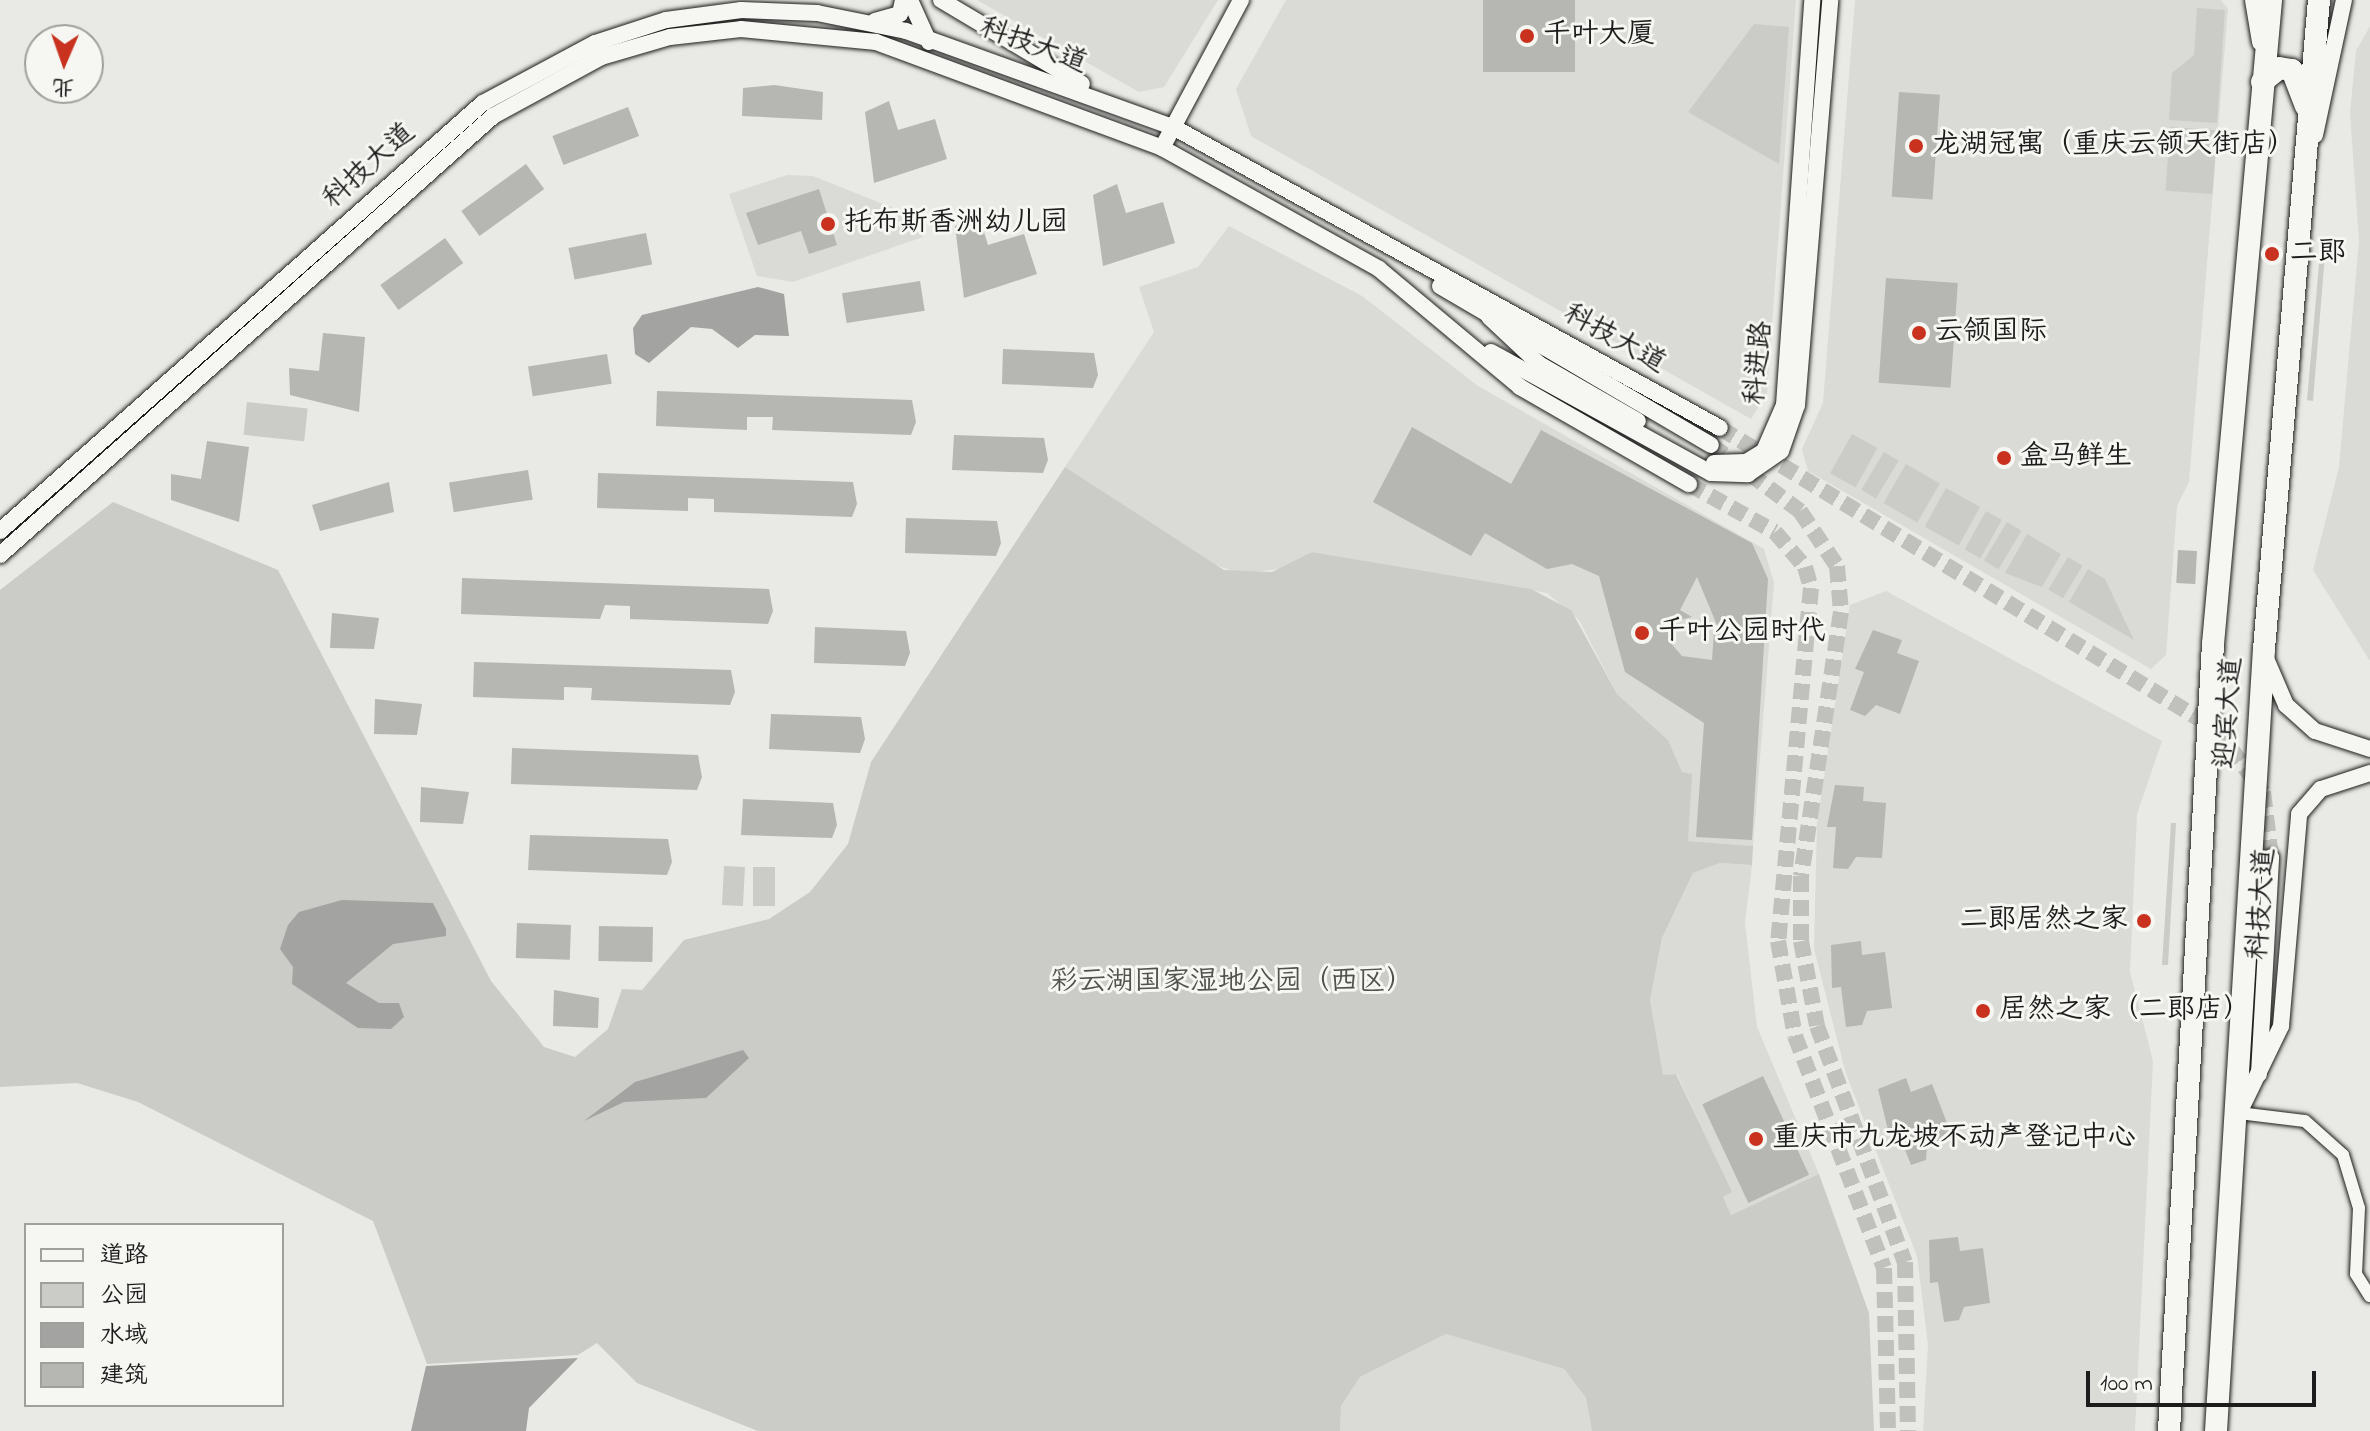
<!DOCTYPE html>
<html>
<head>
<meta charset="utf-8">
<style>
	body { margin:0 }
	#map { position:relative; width:2370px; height:1431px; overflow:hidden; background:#e9e9e5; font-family:"Indie Flower","LXGW WenKai TC",sans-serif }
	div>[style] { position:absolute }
	.built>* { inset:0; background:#dadad6 }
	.green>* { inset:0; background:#cbcbc7; transform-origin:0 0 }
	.water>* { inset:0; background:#a3a3a1 }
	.building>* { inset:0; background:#b6b6b3; transform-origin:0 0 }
	.secondary-tunnel>* { height:16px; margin-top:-8px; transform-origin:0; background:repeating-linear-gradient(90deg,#c0c0bd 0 16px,transparent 0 24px) }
	.roads { filter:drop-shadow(0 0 2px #1c1c1c) drop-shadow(0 0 2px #1c1c1c) }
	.street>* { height:12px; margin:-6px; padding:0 6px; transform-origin:6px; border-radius:6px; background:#f6f6f2 }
	.secondary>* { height:16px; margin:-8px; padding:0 8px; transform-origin:8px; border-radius:8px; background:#f6f6f2 }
	.highway>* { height:22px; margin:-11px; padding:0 11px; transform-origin:11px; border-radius:11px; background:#f6f6f2 }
	.dots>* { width:22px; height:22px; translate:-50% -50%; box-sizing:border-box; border:4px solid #f6f6f2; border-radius:50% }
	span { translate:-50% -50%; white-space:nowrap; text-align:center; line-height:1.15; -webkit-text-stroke:6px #f6f6f2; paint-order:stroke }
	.poi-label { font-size:28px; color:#1c1c1c }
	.left { translate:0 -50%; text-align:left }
	.right { translate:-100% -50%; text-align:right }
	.street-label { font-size:28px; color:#1c1c1c }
	.park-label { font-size:28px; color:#51514f }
	.legend { position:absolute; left:24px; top:1223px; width:260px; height:184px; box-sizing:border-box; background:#f6f6f2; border:2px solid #9f9f9c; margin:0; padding:10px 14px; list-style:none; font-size:24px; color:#1c1c1c }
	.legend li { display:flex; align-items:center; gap:16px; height:40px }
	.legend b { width:40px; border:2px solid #9f9f9c }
	.north { position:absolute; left:24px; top:24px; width:80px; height:80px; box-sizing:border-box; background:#f6f6f2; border:2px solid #9f9f9c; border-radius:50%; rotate:182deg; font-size:22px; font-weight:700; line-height:32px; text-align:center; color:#1c1c1c }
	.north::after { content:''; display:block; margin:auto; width:28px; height:36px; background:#c8321e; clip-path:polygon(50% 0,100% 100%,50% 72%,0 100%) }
	.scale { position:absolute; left:2086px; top:1371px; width:230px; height:36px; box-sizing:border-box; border:4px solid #1c1c1c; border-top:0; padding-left:10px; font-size:24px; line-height:28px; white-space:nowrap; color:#1c1c1c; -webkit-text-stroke:6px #f6f6f2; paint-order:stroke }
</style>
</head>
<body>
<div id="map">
	<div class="built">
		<div style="clip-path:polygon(977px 0,1218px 0,1164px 87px,1139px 92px)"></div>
		<div style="clip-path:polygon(1286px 0,1796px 0,1767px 393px,1751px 419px,1251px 136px,1236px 89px)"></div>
		<div style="clip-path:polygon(1855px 0,2221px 0,2228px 9px,2189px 482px,2177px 506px,2166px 655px,2151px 669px,1808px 471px,1802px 449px,1823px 403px)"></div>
		<div style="clip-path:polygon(2370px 26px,2370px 661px,2313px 570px,2339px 467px,2359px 241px,2350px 113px,2356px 51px)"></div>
		<div style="clip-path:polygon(787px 175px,813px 176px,898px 210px,923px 237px,793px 282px,757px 276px,729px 194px)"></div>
		<div style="clip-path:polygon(1229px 226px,1362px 296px,1478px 386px,1764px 549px,1774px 583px,1753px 846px,1688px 841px,1682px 773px,1668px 740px,1617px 694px,1579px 620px,1547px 593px,1312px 552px,1285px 568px,1240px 574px,1211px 563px,1065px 467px,1154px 332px,1139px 287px,1198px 267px)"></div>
		<div style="clip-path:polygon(1886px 591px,2162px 741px,2137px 814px,2130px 972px,2153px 1061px,2135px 1431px,1923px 1431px,1928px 1345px,1917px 1256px,1846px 1074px,1814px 949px,1817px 824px,1850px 605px)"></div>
		<div style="clip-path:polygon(1720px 863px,1752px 865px,1745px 923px,1757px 1027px,1819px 1174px,1731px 1215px,1722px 1197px,1731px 1192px,1677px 1074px,1663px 1076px,1650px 1000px,1662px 938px,1693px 873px)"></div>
		<div style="clip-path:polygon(1446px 1334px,1564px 1369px,1586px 1398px,1592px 1431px,1340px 1431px,1341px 1406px,1360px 1377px)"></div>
	</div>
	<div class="green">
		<div style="clip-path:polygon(2197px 8px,2225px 10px,2217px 123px,2169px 120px,2172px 73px,2194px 55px)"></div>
		<div style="clip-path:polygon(1754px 24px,1789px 27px,1779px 164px,1688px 112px)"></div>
		<div style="left:2170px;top:127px;width:47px;height:64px;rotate:4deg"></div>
		<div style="clip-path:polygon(2321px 242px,2326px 242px,2313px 401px,2307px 400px)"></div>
		<div style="left:247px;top:402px;width:61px;height:33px;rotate:6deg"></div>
		<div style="left:1852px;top:434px;width:29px;height:45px;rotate:29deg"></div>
		<div style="left:1884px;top:452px;width:17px;height:44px;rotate:31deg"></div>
		<div style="left:1906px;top:464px;width:39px;height:45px;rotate:30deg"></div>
		<div style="clip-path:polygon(1065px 467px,1224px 570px,1272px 572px,1312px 552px,1531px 589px,1571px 610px,1617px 694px,1668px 740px,1682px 772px,1692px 774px,1688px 841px,1753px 846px,1752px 865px,1720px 863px,1693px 873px,1662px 938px,1650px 1000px,1663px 1075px,1676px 1074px,1732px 1192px,1723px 1197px,1731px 1215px,1819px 1174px,1869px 1313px,1874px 1431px,1592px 1431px,1586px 1398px,1564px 1369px,1446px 1334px,1360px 1377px,1341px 1406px,1340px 1431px,758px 1431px,637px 1383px,597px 1343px,578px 1355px,427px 1364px,373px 1221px,138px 1102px,77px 1083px,0 1087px,0 590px,113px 502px,278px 570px,491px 981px,544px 1047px,575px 1057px,608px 1029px,622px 989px,642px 990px,684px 940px,769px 919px,810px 892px,848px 844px,871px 762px)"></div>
		<div style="left:1946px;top:488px;width:39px;height:44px;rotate:29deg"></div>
		<div style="left:1986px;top:511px;width:18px;height:44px;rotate:29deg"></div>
		<div style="left:2007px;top:522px;width:17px;height:45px;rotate:31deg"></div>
		<div style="clip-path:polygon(2027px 534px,2061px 554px,2042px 587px,2005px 573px)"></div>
		<div style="left:2068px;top:557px;width:17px;height:38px;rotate:31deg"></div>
		<div style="clip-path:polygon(2088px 569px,2105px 579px,2134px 640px,2069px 602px)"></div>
		<div style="clip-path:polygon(2171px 823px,2176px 823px,2168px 965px,2162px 965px)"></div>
		<div style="left:724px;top:866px;width:21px;height:39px;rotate:3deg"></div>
		<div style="left:753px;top:867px;width:22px;height:39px"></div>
	</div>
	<div class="water">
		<div style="clip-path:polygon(758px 287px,784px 294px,789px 336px,755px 335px,738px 348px,712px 329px,691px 327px,649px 363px,635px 354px,633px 328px,642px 315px)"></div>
		<div style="clip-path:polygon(342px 900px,433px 903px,446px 929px,446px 936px,393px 944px,346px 983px,379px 1003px,399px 1003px,404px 1017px,391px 1029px,358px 1028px,292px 984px,293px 967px,280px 949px,288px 925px,299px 912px)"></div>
		<div style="clip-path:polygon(743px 1050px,749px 1058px,706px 1098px,624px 1102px,584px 1121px,635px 1082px)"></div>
		<div style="clip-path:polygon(578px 1358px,529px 1408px,526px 1431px,411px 1431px,426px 1366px)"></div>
	</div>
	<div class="building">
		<div style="left:1483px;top:0;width:92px;height:72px"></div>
		<div style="clip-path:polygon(774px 85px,823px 92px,822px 120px,742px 116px,743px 88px)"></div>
		<div style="left:1899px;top:92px;width:41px;height:105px;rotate:4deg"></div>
		<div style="clip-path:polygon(889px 101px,898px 130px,935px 119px,947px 159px,874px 183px,865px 112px)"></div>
		<div style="left:628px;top:107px;width:31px;height:81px;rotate:69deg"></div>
		<div style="left:526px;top:164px;width:31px;height:80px;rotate:54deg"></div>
		<div style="clip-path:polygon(1117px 184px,1126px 213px,1163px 202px,1175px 243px,1103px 266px,1093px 195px)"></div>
		<div style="clip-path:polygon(819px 189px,837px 245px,809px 254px,801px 231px,758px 245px,746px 213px)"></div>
		<div style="clip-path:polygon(979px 216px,988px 245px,1024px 234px,1037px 274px,964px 298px,955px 226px)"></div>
		<div style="left:646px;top:233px;width:32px;height:79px;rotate:79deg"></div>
		<div style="left:445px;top:238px;width:31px;height:80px;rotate:54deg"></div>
		<div style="left:1886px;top:278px;width:72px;height:105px;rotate:4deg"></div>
		<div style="left:920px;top:281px;width:30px;height:79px;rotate:81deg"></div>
		<div style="clip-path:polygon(323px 333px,365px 337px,359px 412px,290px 395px,289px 368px,319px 371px)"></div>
		<div style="clip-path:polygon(1003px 349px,1094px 353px,1098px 375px,1093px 388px,1002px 384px)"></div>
		<div style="left:607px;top:354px;width:30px;height:80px;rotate:81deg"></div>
		<div style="clip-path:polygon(657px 391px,912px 400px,916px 422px,911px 435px,772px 430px,773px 417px,747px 417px,747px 430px,656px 426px)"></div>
		<div style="clip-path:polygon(evenodd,1412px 427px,1511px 484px,1541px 430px,1752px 543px,1768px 579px,1752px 840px,1696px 837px,1704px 723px,1625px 672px,1599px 576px,1572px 564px,1547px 569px,1485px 533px,1471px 556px,1373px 502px,1412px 427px,1697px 577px,1721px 635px,1714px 631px,1712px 660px,1682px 656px,1669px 641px,1671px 622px,1692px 617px,1680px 610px,1697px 577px)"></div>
		<div style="clip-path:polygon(954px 435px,1044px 438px,1048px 460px,1043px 473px,952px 470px)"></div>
		<div style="clip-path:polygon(207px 441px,249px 447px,239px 522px,171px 500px,171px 474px,201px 479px)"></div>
		<div style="left:528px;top:470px;width:30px;height:80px;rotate:81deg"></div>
		<div style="clip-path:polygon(598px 473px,853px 482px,857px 504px,852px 517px,714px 512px,714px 499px,688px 498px,688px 511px,597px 508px)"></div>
		<div style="clip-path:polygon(389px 482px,394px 512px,320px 531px,312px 505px)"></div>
		<div style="clip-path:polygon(906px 518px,997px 521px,1001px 543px,996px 556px,905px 553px)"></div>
		<div style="left:2178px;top:550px;width:19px;height:33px;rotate:3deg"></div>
		<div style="clip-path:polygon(462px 578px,769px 589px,773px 611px,768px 624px,630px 619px,630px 606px,605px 605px,600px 619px,461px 614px)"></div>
		<div style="clip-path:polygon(332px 613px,379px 618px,374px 649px,330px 648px)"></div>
		<div style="clip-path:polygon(815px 627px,906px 631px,910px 653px,905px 666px,814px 663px)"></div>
		<div style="clip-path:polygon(1873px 630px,1902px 640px,1897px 653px,1919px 661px,1900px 714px,1876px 705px,1865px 716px,1850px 710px,1864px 672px,1855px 669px)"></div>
		<div style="clip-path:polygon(474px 662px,731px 670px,735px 692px,730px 705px,591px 700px,592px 688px,564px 687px,564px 700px,473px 697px)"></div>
		<div style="clip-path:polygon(375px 699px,422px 704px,417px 735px,374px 734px)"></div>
		<div style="clip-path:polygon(771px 714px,861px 717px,865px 739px,860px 753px,769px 749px)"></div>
		<div style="clip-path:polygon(512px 748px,698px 755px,702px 777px,697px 790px,511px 784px)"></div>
		<div style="clip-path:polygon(1835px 785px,1864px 787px,1863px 801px,1886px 803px,1882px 858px,1856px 857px,1848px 869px,1833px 868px,1836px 827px,1827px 827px)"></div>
		<div style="clip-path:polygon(421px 787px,469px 792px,463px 824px,420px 822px)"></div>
		<div style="clip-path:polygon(743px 799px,833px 803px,837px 825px,832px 838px,741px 835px)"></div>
		<div style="clip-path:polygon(530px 835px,668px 839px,672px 862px,667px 875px,528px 870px)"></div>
		<div style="left:517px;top:923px;width:54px;height:35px;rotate:2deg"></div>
		<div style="left:599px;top:926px;width:54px;height:35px;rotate:1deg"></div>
		<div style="clip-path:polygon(1861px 941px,1862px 955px,1885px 952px,1892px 1008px,1867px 1011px,1862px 1025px,1846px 1027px,1841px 987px,1832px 988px,1831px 945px)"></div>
		<div style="clip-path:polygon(554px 990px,599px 998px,598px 1028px,553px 1026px)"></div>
		<div style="left:1763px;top:1076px;width:109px;height:67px;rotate:65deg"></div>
		<div style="clip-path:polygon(1906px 1078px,1911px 1092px,1932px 1084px,1952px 1136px,1927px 1145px,1926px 1160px,1911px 1165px,1896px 1127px,1888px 1130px,1878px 1089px)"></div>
		<div style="clip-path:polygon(1958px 1237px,1960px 1251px,1983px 1248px,1990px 1303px,1964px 1307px,1959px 1320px,1944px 1322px,1938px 1282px,1930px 1283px,1929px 1240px)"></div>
	</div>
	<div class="secondary-tunnel">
		<div style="left:1720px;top:428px;width:580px;rotate:31.25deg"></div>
		<div style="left:2216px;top:729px;width:79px;rotate:53.3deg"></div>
		<div style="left:2263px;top:792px;width:65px;rotate:83deg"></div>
		<div style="left:1711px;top:445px;width:111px;rotate:36.6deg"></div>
		<div style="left:1800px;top:511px;width:66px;rotate:56.1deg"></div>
		<div style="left:1837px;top:566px;width:46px;rotate:85deg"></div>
		<div style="left:1841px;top:612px;width:267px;rotate:98.6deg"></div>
		<div style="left:1801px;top:876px;width:65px;rotate:90deg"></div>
		<div style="left:1801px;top:941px;width:86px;rotate:79.3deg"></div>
		<div style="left:1817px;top:1026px;width:252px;rotate:69.6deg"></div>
		<div style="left:1905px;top:1262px;width:169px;rotate:89deg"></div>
		<div style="left:1689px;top:484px;width:98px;rotate:29.2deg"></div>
		<div style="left:1775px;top:532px;width:46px;rotate:49.4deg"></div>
		<div style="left:1805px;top:567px;width:22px;rotate:74deg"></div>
		<div style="left:1811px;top:588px;width:355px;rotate:95.3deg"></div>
		<div style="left:1778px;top:941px;width:97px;rotate:79.9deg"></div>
		<div style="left:1795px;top:1036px;width:248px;rotate:69deg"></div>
		<div style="left:1884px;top:1268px;width:163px;rotate:88.6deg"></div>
	</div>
	<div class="roads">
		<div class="street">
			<div style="left:2239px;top:1113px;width:66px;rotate:6.9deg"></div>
			<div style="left:2305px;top:1121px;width:51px;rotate:41.8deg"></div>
			<div style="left:2343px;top:1155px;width:55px;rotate:73.2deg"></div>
			<div style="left:2359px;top:1208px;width:66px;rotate:92.6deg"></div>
			<div style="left:2356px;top:1274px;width:26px;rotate:58deg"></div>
		</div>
		<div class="secondary">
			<div style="left:910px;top:0;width:46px;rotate:65.7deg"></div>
			<div style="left:941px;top:0;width:164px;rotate:30.8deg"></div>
			<div style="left:2253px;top:0;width:43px;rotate:80.5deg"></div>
			<div style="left:875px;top:21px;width:26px;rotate:-16deg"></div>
			<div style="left:900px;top:14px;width:14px;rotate:-78deg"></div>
			<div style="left:2315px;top:135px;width:138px;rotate:-77.9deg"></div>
			<div style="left:1162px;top:148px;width:168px;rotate:-61.9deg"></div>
			<div style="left:1440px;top:286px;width:314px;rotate:30.4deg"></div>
			<div style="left:1489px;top:317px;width:69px;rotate:43.2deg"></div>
			<div style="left:1539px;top:364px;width:114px;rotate:29.9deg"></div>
			<div style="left:1491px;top:352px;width:251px;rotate:28.8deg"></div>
			<div style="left:1711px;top:473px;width:37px;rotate:2deg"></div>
			<div style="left:1748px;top:474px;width:40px;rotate:-34.9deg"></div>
			<div style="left:1781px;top:451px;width:49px;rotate:-70.8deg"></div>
			<div style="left:1797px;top:405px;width:406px;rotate:-85.3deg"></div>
			<div style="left:1714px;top:463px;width:32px;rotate:-2deg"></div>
			<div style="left:1746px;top:462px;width:21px;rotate:-31deg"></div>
			<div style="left:1764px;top:451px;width:50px;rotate:-66.5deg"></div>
			<div style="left:1784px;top:405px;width:406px;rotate:-86deg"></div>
			<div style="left:0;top:531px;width:645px;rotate:-41.55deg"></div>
			<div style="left:483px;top:103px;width:127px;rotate:-28.2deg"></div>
			<div style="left:595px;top:43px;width:75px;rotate:-17.9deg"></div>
			<div style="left:666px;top:20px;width:76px;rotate:-7.6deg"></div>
			<div style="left:741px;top:10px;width:76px;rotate:2.3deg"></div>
			<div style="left:817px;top:13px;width:91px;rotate:11.4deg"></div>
			<div style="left:906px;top:31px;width:284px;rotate:19.8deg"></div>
			<div style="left:1173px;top:127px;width:624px;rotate:28.82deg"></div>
			<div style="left:0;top:555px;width:660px;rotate:-41.68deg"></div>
			<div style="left:493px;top:116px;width:123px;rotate:-28.6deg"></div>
			<div style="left:601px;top:57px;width:72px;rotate:-16.2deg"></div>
			<div style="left:670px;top:37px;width:71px;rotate:-6.4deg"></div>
			<div style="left:741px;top:29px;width:136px;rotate:5.5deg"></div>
			<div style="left:876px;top:42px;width:305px;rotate:20.3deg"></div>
			<div style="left:1162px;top:148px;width:248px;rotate:29.1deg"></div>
			<div style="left:1379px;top:269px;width:184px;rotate:39.9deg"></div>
			<div style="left:1520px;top:387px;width:195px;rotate:29.9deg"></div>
			<div style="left:2267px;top:661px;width:48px;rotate:66.6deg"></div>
			<div style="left:2286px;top:705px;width:39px;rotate:42deg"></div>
			<div style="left:2315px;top:731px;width:58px;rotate:18.1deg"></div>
			<div style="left:2259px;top:1074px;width:217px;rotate:-86.8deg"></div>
			<div style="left:2239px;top:1113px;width:97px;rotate:-64.2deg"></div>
			<div style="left:2281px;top:1026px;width:213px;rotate:-85.1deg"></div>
			<div style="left:2299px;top:814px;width:33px;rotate:-49deg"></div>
			<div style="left:2321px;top:789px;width:52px;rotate:-18.1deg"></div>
		</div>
		<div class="highway">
			<div style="left:2262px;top:82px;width:22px;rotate:-39deg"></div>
			<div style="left:2279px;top:68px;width:13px;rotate:9deg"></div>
			<div style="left:2292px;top:70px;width:39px;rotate:69deg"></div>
			<div style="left:2169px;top:1431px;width:788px;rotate:-86.8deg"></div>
			<div style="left:2213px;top:644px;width:647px;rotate:-84.85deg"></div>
			<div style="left:2216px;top:1431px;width:783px;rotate:-86.49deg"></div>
			<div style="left:2264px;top:649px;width:651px;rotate:-85.16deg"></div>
		</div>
	</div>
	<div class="dots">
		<div style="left:1527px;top:36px;background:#c8321e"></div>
		<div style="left:1916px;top:146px;background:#c8321e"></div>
		<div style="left:828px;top:224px;background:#c8321e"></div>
		<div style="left:2272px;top:254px;background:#c8321e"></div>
		<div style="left:1919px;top:333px;background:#c8321e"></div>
		<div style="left:2004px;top:458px;background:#c8321e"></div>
		<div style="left:1642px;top:633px;background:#c8321e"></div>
		<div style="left:2144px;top:921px;background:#c8321e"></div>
		<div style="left:1983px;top:1011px;background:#c8321e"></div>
		<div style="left:1756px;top:1139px;background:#c8321e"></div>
	</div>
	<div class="poi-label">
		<span class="left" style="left:1543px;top:36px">千叶大厦</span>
		<span class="left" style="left:1932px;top:146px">龙湖冠寓（重庆云领天街店）</span>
		<span class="left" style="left:844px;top:224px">托布斯香洲幼儿园</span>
		<span class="left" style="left:2290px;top:254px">二郎</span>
		<span class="left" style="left:1935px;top:333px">云领国际</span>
		<span class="left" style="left:2020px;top:458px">盒马鲜生</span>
		<span class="left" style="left:1658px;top:633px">千叶公园时代</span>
		<span class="right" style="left:2128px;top:921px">二郎居然之家</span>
		<span class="left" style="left:1999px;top:1011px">居然之家（二郎店）</span>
		<span class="left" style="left:1772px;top:1139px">重庆市九龙坡不动产登记中心</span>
	</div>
	<div class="street-label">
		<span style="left:1033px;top:47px;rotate:20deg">科技大道</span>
		<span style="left:370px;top:167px;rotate:-42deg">科技大道</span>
		<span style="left:1614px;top:340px;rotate:29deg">科技大道</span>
		<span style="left:1760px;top:363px;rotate:-85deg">科进路</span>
		<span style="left:2230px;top:713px;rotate:-86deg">迎宾大道</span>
		<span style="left:2263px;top:904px;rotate:-86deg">科技大道</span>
	</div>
	<div class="park-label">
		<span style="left:1232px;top:983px">彩云湖国家湿地公园（西区）</span>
	</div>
	<ul class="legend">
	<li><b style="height:10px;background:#f6f6f2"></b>道路</li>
	<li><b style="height:22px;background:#cbcbc7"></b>公园</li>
	<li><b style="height:22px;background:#a3a3a1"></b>水域</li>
	<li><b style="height:22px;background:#b6b6b3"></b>建筑</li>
	</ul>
	<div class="north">北</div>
	<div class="scale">100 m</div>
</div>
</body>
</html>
